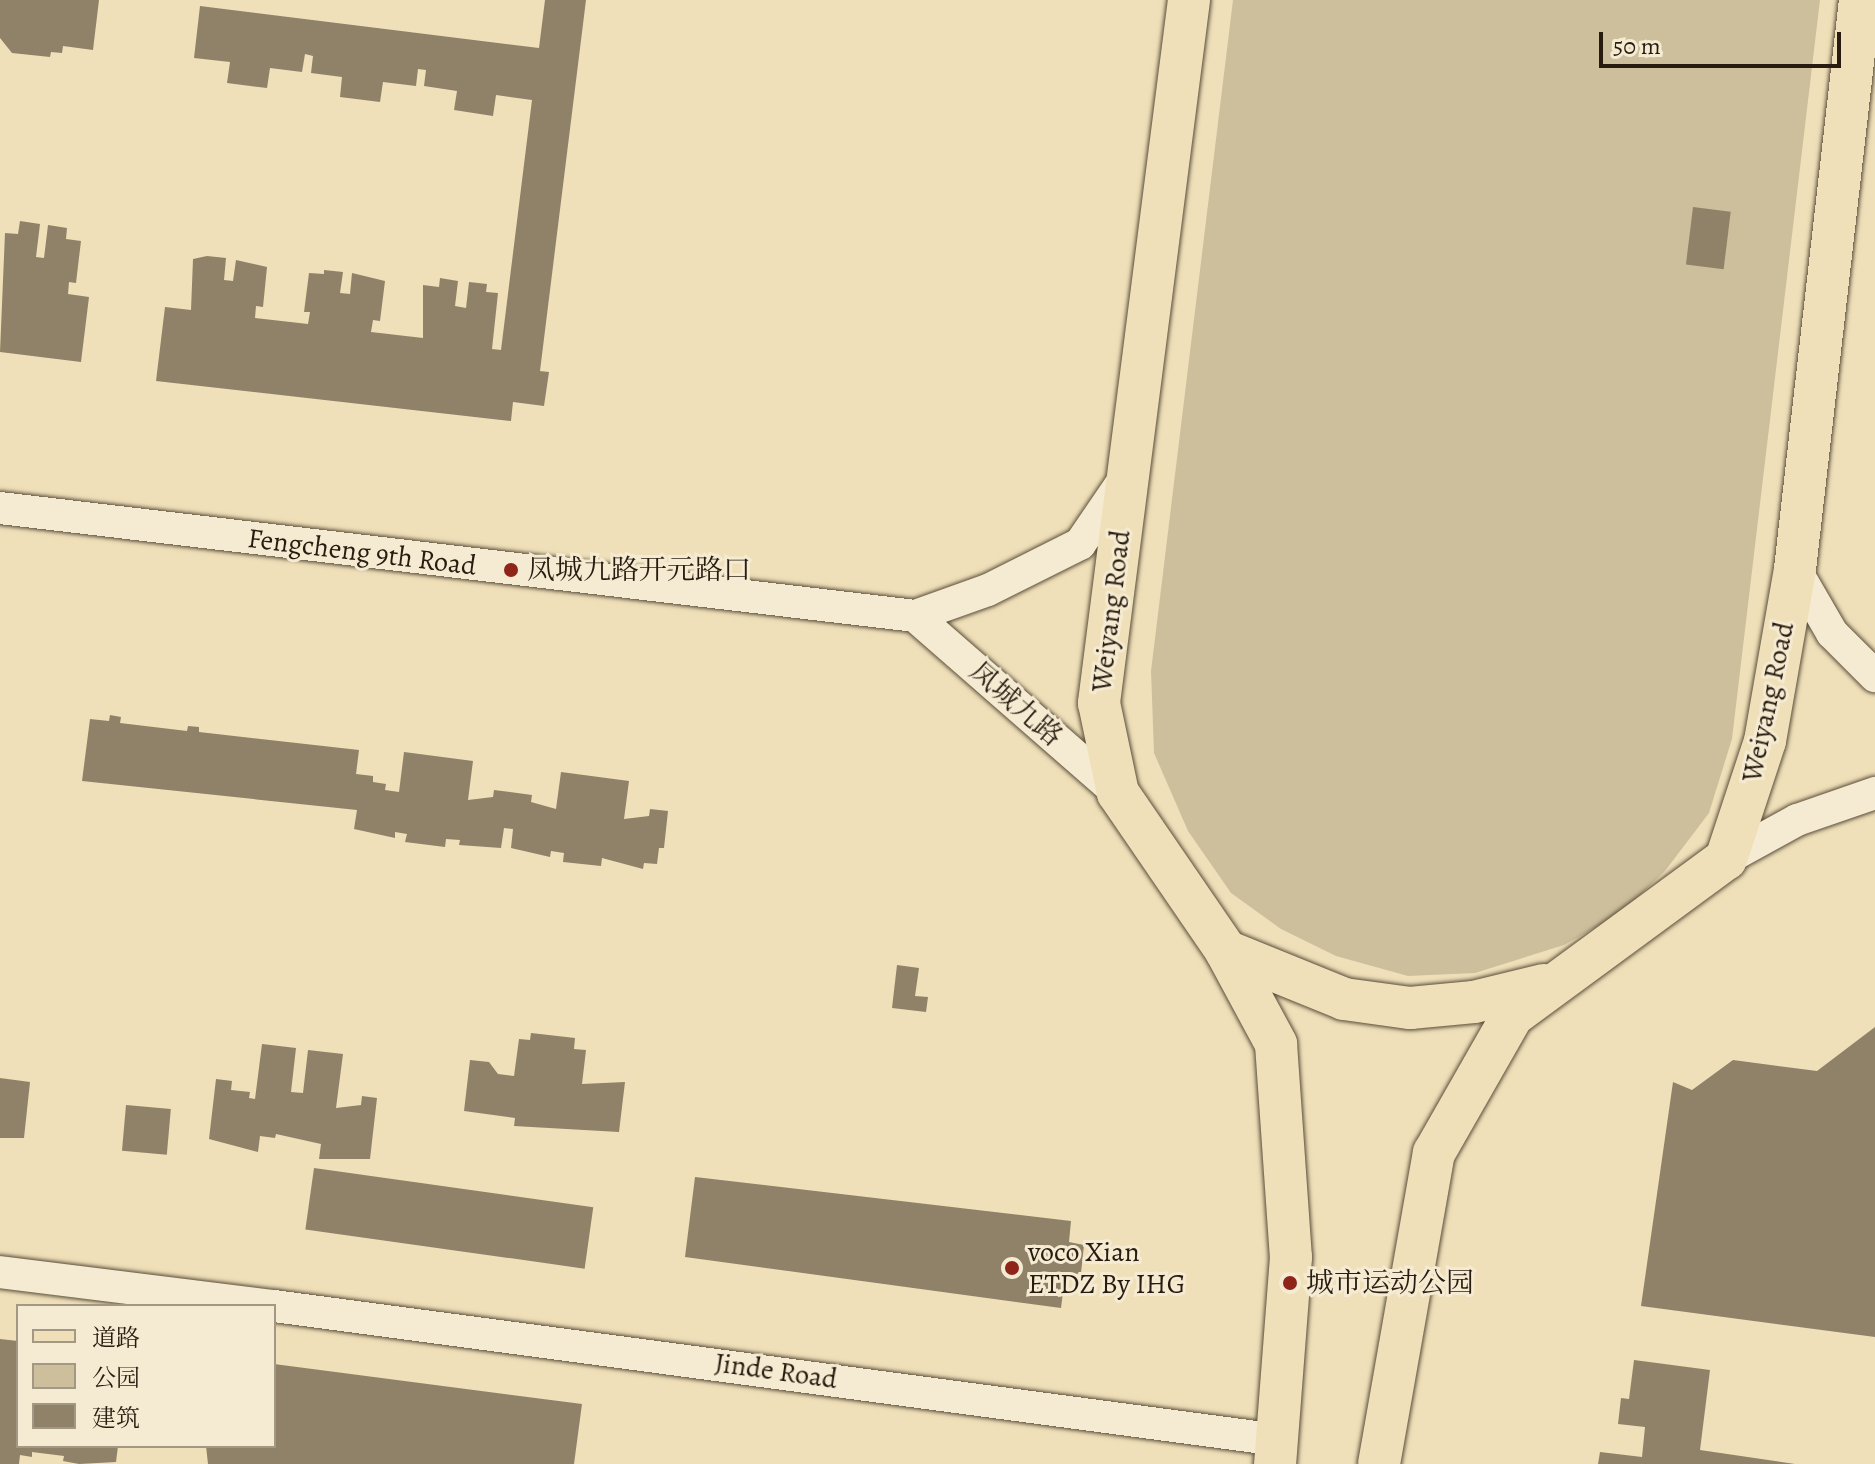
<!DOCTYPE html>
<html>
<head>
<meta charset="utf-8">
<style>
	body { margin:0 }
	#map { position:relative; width:1875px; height:1464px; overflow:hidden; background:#efe0b9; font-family:Alegreya,"Noto Serif SC",serif }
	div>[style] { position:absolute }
	.green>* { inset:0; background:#cdbf9c }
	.building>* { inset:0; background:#8f8268; transform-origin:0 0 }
	.roads { filter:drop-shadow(0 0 2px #5a4d3a) drop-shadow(0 0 2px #5a4d3a) }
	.tertiary>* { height:32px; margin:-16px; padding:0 16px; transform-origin:16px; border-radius:16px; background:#f5ebd2 }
	.primary>* { height:42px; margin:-21px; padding:0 21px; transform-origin:21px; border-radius:21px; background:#efe0b9 }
	.dots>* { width:22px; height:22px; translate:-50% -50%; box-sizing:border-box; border:4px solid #f5ebd2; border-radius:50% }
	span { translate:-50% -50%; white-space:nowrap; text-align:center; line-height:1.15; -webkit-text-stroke:6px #f5ebd2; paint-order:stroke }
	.street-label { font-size:28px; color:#281c10 }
	.poi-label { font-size:28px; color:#281c10 }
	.left { translate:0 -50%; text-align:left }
	.legend { position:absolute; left:16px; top:1304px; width:260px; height:144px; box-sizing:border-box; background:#f5ebd2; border:2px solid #a39884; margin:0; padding:10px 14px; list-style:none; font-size:24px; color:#281c10 }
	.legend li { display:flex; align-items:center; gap:16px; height:40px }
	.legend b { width:40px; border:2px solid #a39884 }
	.scale { position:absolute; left:1599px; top:32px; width:242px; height:36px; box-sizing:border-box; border:4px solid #281c10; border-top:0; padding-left:10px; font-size:24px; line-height:28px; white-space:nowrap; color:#281c10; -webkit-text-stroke:6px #f5ebd2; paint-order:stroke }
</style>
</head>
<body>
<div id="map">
	<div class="green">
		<div style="clip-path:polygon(1233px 0,1820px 0,1732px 739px,1709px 813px,1665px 871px,1621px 913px,1564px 945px,1475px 973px,1408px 976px,1336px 956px,1281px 929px,1231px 893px,1188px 831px,1154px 753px,1151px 671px)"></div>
	</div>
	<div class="building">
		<div style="clip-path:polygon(0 0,99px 0,93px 50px,63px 46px,62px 53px,51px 52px,50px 57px,12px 53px,0 38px)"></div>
		<div style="clip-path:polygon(545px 0,586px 0,540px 371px,549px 372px,544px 406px,513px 402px,511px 421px,156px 381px,165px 307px,191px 310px,193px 259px,207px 256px,226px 258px,224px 280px,233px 281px,236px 260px,267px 267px,263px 307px,256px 306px,255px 318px,308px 324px,310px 312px,304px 312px,309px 273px,324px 274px,324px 270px,343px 272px,340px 293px,350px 294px,352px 273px,385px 281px,380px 321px,373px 320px,371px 332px,423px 338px,423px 285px,439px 287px,440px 278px,458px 281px,455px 306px,466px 308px,469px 282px,487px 284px,486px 292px,498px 293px,492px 349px,501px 350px,532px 100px,496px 95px,493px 116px,454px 110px,457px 91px,424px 86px,426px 70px,418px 69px,416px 86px,383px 82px,380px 102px,340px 97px,342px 77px,311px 73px,313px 56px,305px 54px,302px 72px,270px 68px,267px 88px,227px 83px,230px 62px,194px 58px,200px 6px,539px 48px)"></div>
		<div style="left:1693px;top:207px;width:38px;height:58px;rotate:7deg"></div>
		<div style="clip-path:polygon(20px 221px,40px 224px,36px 257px,44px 258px,48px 225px,67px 228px,66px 239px,81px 241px,76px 283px,69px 282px,68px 294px,89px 297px,81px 362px,0 352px,5px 233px,18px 234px)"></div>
		<div style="clip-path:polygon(110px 715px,121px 717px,120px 723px,187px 731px,188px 726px,199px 727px,199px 732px,359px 750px,356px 774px,373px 776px,373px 782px,386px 784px,385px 790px,399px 792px,404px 752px,473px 761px,468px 800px,493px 797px,494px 790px,532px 795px,531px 802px,556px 809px,561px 772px,629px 781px,624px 819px,649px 816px,650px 809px,668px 811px,664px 848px,659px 848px,657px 864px,644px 863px,643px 869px,602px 858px,601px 866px,563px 862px,564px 853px,551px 851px,550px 857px,511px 848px,513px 829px,504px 828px,501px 848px,459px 845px,460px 840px,446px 839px,445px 847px,405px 842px,407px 834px,395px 832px,395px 838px,354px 829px,357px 810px,82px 781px,90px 719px,109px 721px)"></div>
		<div style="clip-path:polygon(897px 965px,919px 968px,915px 996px,928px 997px,926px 1012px,892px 1008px)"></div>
		<div style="clip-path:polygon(1875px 1027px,1875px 1337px,1641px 1306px,1673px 1082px,1692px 1090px,1733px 1060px,1817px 1071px)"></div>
		<div style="clip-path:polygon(531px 1033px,575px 1038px,574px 1049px,586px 1050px,582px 1084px,625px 1082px,619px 1132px,514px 1126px,515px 1118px,464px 1111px,470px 1060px,489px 1062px,498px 1074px,514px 1076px,519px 1039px,530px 1040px)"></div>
		<div style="clip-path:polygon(262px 1044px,296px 1048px,291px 1092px,303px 1093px,308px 1050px,343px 1054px,336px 1108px,361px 1105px,362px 1096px,377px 1098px,370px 1159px,319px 1159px,321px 1144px,276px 1134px,275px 1138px,260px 1136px,258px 1152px,209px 1139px,216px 1079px,232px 1081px,231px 1090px,250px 1092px,249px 1098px,255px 1099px)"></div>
		<div style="clip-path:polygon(0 1078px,30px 1082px,24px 1138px,0 1138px)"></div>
		<div style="left:126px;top:1105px;width:45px;height:46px;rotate:5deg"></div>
		<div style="left:314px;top:1168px;width:282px;height:62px;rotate:8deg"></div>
		<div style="clip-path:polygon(695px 1177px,1071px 1221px,1069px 1242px,1084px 1245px,1081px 1273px,1065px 1276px,1061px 1308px,685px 1257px)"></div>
		<div style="clip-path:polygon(0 1339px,18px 1341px,18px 1446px,118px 1446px,116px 1462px,79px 1464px,63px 1461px,64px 1456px,32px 1452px,32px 1457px,20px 1455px,19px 1464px,0 1464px)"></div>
		<div style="clip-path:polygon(1634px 1360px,1710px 1370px,1700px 1450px,1795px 1464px,1598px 1464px,1600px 1452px,1642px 1457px,1645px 1427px,1618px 1424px,1621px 1398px,1629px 1399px)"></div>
		<div style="clip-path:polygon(274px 1364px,582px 1404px,574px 1464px,208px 1464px,206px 1446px,274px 1446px)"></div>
	</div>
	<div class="roads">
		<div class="tertiary">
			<div style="left:0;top:508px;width:921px;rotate:6.73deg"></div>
			<div style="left:915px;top:616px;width:269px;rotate:41.1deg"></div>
			<div style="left:1795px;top:569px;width:74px;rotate:60deg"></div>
			<div style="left:1832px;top:633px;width:61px;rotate:45deg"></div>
			<div style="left:915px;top:616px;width:77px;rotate:-19.6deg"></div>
			<div style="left:988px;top:590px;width:103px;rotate:-26.6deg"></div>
			<div style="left:1080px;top:544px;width:83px;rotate:-55.7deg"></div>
			<div style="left:1726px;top:859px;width:81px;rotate:-28.8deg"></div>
			<div style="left:1797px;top:820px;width:83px;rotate:-19.1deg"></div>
			<div style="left:0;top:1272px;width:276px;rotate:7.1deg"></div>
			<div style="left:274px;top:1306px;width:1013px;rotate:7.6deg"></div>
		</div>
		<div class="primary">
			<div style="left:1189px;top:0;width:709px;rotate:97.3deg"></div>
			<div style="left:1099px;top:703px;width:92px;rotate:78.1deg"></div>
			<div style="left:1118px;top:793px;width:191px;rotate:55.6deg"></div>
			<div style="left:1226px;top:951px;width:106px;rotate:61.7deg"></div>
			<div style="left:1276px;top:1044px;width:214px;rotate:86deg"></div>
			<div style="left:1291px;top:1257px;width:208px;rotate:94.4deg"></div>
			<div style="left:1226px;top:951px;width:127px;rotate:22.1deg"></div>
			<div style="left:1344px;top:999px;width:67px;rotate:7.8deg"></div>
			<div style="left:1410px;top:1008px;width:64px;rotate:-5.4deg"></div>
			<div style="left:1474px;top:1002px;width:72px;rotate:-13.7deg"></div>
			<div style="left:1379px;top:1464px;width:316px;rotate:-80deg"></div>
			<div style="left:1434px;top:1153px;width:158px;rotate:-60.3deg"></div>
			<div style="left:1512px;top:1016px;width:265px;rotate:-36.3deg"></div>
			<div style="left:1726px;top:859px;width:124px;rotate:-71.7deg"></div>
			<div style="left:1765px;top:741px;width:175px;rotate:-80.1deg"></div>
			<div style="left:1795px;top:569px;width:573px;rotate:-83.48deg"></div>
		</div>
	</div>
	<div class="dots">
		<div style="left:511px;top:570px;background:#8f2418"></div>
		<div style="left:1012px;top:1268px;background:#8f2418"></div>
		<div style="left:1290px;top:1283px;background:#8f2418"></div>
	</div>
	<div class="street-label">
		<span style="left:362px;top:552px;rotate:7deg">Fengcheng 9th Road</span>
		<span style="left:1111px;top:611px;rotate:-83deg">Weiyang Road</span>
		<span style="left:1768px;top:702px;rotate:-78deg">Weiyang Road</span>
		<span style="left:1016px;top:704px;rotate:41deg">凤城九路</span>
		<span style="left:776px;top:1371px;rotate:8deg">Jinde Road</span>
	</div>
	<div class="poi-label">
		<span class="left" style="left:527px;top:570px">凤城九路开元路口</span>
		<span class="left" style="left:1028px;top:1268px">voco Xian<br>ETDZ By IHG</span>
		<span class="left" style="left:1306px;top:1283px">城市运动公园</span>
	</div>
	<ul class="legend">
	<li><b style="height:10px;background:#efe0b9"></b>道路</li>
	<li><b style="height:22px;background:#cdbf9c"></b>公园</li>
	<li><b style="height:22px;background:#8f8268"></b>建筑</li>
	</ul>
	<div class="scale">50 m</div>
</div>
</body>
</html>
